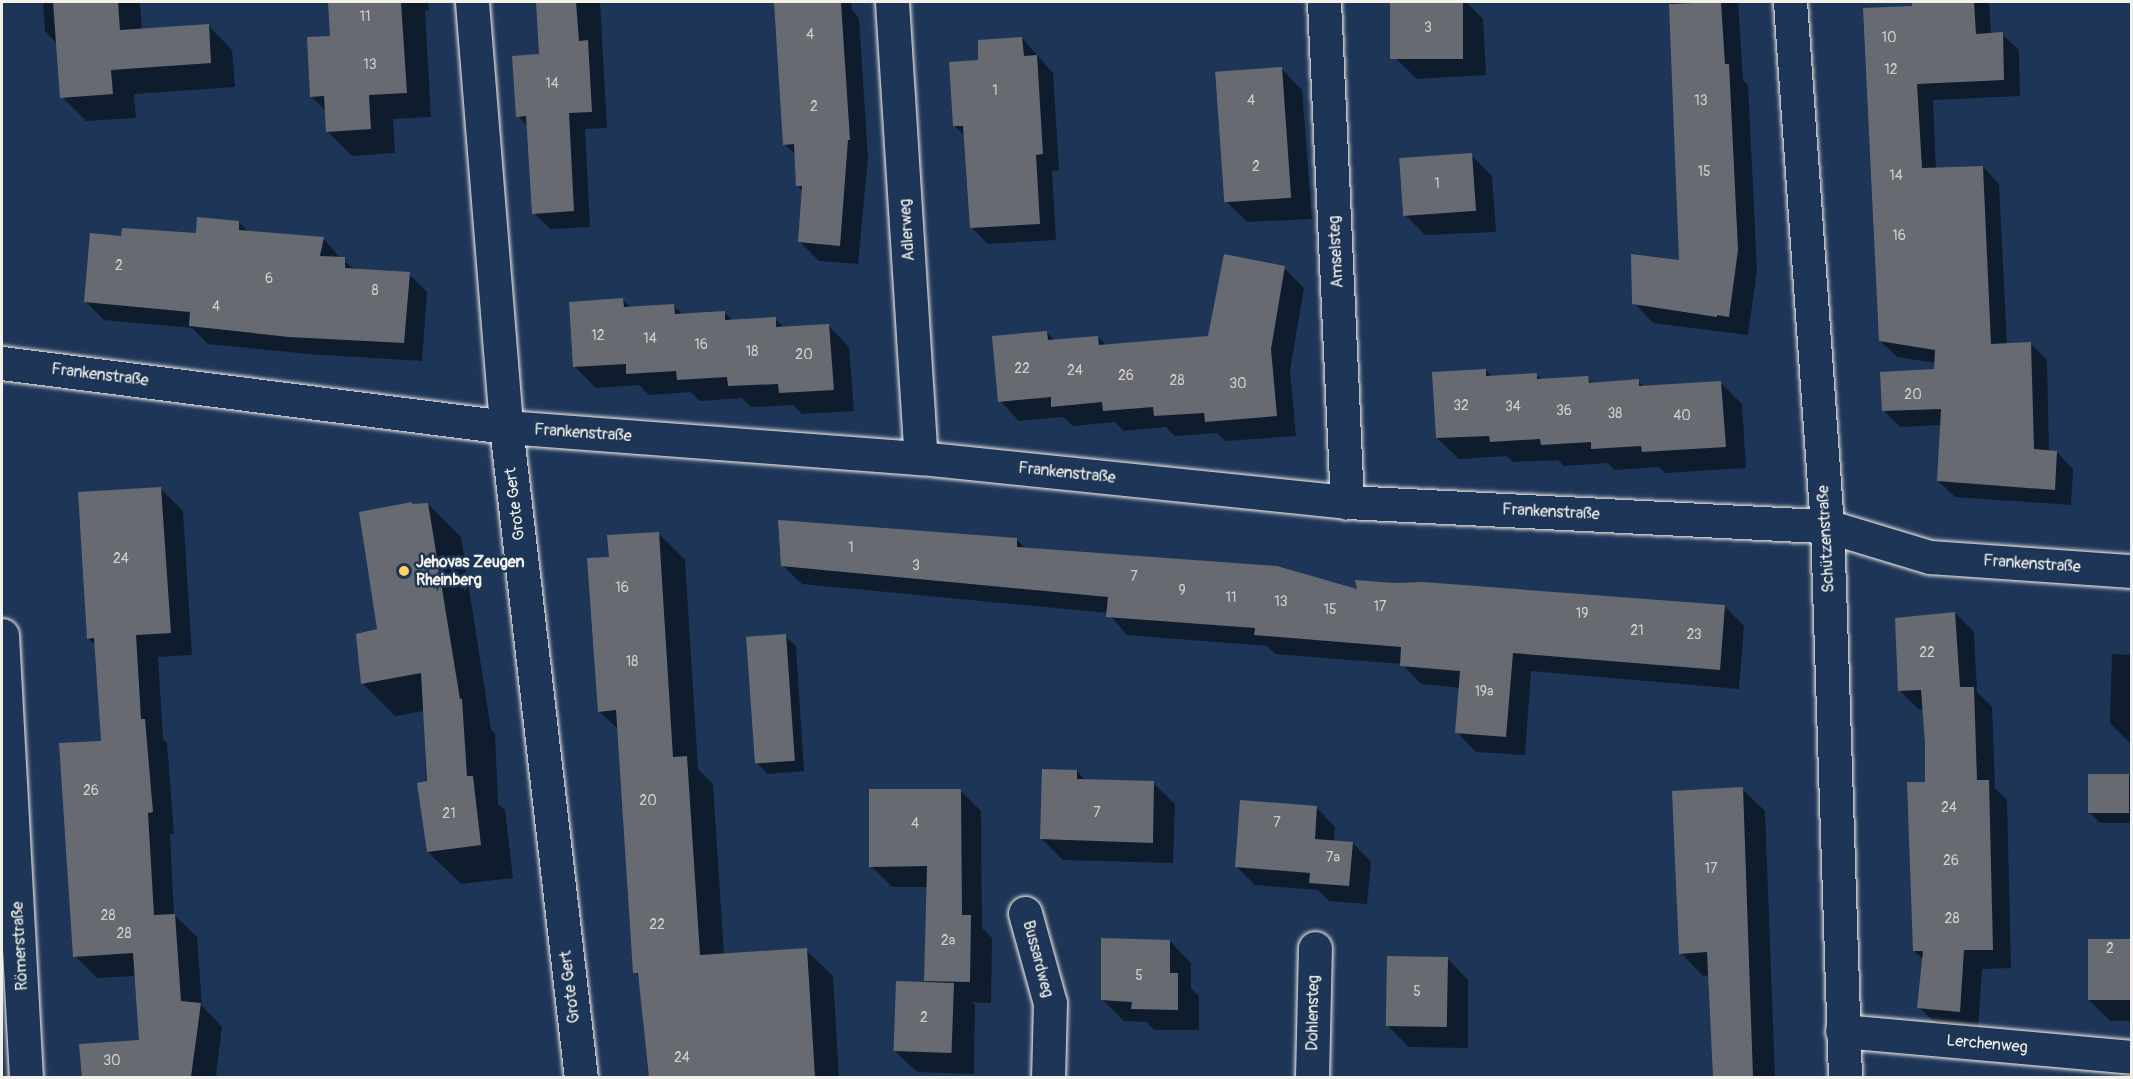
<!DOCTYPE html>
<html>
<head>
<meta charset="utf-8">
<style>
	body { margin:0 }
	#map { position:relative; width:2133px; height:1079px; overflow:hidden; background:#1d3557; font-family:Pangolin,sans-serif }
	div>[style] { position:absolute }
	.shadow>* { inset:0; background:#0007 }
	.building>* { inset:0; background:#686a72; transform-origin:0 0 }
	.roads { filter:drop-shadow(0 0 2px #f4f1e8) drop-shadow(0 0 2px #f4f1e8) }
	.minor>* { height:33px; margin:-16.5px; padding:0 16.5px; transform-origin:16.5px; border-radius:16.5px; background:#1d3557 }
	.dots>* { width:16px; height:16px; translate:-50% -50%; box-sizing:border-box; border:3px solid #1d3557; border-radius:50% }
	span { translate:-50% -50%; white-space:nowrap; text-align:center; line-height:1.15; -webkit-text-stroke:5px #1d3557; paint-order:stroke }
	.number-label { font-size:14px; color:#d1cfca }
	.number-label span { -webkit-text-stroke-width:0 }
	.street-label { font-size:16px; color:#f4f1e8 }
	.poi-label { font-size:16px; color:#f4f1e8; font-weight:700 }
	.left { translate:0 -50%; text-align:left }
	.frame { position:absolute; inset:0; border:3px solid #f4f1e8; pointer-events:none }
</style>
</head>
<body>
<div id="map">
	<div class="shadow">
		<div style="clip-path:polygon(43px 2px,140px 2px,142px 30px,208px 25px,232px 50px,235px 87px,134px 94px,136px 118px,86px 121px,62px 97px,57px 44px,45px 31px)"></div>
		<div style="clip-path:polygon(329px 2px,428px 2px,429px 10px,425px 11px,431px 117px,393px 119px,395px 153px,352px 156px,328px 132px,327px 112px,311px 96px,331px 37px)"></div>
		<div style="clip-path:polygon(538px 2px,600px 2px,607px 128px,585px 129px,590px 227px,550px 229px,534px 213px,528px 127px,518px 116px,541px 56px)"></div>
		<div style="clip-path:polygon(775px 2px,851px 2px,852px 10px,859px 18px,868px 158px,858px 264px,819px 261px,800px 242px,803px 191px,797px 185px,796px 155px,784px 144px)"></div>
		<div style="clip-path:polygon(1392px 2px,1466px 2px,1483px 19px,1486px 75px,1417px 79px,1395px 58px)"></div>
		<div style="clip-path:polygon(1670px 2px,1738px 2px,1743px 80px,1748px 85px,1757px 270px,1748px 335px,1653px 323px,1634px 303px,1680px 262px)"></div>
		<div style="clip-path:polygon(1912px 2px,1989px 2px,1991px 34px,2002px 34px,2019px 50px,2020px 96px,1933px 100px,1936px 169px,1983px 167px,1999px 184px,2007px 344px,2030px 343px,2047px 360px,2049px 452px,2057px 452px,2073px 469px,2071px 505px,1955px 497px,1938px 481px,1942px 425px,1900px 427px,1884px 411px,1936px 370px,1936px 363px,1897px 357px,1880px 341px)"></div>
		<div style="clip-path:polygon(1022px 38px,1053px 73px,1059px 170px,1052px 171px,1056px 240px,988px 244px,971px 227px,965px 136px,954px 125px)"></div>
		<div style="clip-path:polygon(1281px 68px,1302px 90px,1312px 219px,1247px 222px,1226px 201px)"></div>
		<div style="clip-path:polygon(1471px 155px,1492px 176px,1496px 232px,1425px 235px,1404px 214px)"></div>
		<div style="clip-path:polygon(239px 222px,248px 232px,323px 238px,341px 259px,356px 270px,409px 274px,427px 292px,422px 361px,308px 354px,208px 344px,192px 328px,104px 320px,86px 302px,123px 237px,197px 235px)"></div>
		<div style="clip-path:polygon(1284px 268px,1304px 288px,1290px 370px,1296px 436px,1226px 441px,1217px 433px,1175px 436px,1166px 427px,1124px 431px,1115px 422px,1073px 426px,1063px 417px,1019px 421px,1000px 401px,1047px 332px,1055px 341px,1098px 337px,1107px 346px,1209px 338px)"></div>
		<div style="clip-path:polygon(622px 299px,631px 308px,674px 306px,683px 315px,724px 312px,733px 321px,775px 319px,785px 328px,828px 325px,849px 347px,854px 411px,802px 414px,793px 405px,751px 407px,742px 398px,700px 401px,691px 392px,649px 395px,639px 385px,596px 388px,575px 367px)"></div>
		<div style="clip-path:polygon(1486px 370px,1492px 377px,1536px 374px,1543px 381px,1587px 378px,1593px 384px,1638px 381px,1645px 387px,1721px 383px,1742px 404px,1746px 468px,1665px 473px,1659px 467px,1614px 470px,1608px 463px,1564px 466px,1558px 460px,1513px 462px,1507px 456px,1459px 459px,1437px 438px)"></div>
		<div style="clip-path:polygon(161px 489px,183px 511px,192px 655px,158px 657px,163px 739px,167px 743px,174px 834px,170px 834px,174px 915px,197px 937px,202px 1006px,222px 1027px,216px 1075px,224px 1078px,83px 1078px,81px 1045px,140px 1041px,136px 976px,97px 978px,75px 956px,102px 743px,96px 646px,88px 638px)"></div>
		<div style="clip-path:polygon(428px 504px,461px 537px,491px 730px,495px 733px,498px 804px,505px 810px,513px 878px,461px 884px,428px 852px,424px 711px,395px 716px,362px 683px,413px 506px)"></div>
		<div style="clip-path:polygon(658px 533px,685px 560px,698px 769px,713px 784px,724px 955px,806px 950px,833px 976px,839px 1078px,651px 1078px,640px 978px,635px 972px,619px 730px,599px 711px,611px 558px)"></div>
		<div style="clip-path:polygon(1017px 540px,1026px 549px,1358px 591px,1725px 607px,1744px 626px,1739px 689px,1531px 671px,1525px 755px,1476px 752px,1457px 732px,1460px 688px,1421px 684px,1402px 664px,1275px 654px,1267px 646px,1127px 635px,1108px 613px,802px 584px,782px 565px)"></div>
		<div style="clip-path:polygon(1955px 613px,1974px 632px,1977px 692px,1992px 707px,1995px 788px,2007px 800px,2011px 968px,1982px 969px,1978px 1030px,1938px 1026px,1919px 1007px,1924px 960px,1914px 951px,1926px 783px,1926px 743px,1924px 709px,1918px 709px,1899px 690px)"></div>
		<div style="clip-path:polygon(785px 636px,796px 646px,804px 771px,768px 774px,757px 763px)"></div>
		<div style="clip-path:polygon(2112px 654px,2132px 655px,2132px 745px,2110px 723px)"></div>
		<div style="clip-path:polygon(1077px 771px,1086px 781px,1153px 783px,1175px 804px,1173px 863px,1063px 860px,1042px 839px)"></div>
		<div style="clip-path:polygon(2129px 776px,2132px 778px,2132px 823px,2100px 823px,2089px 812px)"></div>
		<div style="clip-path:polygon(1742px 789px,1765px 811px,1775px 1078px,1714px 1078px,1709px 975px,1703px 976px,1681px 953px)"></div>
		<div style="clip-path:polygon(960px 790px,981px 811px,982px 928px,992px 938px,991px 1003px,972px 1002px,975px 1005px,974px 1074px,917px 1072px,895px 1051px,928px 983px,925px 981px,928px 887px,892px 887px,871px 866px)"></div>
		<div style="clip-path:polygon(1317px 808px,1335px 827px,1334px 842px,1353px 843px,1371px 862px,1367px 904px,1329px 901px,1318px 890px,1255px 885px,1237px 867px)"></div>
		<div style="clip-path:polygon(2132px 940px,2132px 1021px,2110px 1021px,2089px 1000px)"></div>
		<div style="clip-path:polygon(1170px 941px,1191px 963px,1191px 988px,1199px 996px,1199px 1030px,1154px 1030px,1147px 1022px,1124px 1021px,1103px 1000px)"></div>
		<div style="clip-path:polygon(1447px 958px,1468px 980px,1468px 1048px,1409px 1047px,1388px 1026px)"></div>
	</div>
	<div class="building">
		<div style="clip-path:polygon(53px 2px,118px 2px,120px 30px,209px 24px,211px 63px,111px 70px,113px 94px,60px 98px)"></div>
		<div style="clip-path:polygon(328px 2px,401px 2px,407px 93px,369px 95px,371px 129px,326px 132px,324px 96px,310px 97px,307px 37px,330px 36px)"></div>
		<div style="clip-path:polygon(536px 2px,576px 2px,579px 41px,588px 40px,592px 112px,569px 113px,574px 211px,532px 214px,526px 116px,516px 117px,512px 56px,539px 54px)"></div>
		<div style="clip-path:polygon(774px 2px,841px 2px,850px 140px,848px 140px,840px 246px,798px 242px,802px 186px,796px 186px,794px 144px,783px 145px)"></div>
		<div style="left:1390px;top:2px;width:73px;height:57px"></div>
		<div style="clip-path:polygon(1721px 2px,1725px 64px,1729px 64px,1738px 250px,1729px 317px,1717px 315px,1717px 317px,1632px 304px,1631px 254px,1679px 260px,1669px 4px)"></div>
		<div style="clip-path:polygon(1912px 2px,1974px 2px,1976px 34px,2003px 32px,2004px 80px,1917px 84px,1922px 168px,1983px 166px,1991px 344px,2031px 342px,2034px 449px,2057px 451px,2055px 490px,1937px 481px,1941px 409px,1882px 411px,1880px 372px,1934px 369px,1935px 350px,1879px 341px,1863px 8px,1912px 6px)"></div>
		<div style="clip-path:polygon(1022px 37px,1024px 56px,1037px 55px,1043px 154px,1036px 155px,1040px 224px,970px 228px,963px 126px,953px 126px,949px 62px,978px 60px,978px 40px)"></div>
		<div style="left:1282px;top:67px;width:131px;height:67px;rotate:86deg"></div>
		<div style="left:1472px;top:153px;width:58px;height:73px;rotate:86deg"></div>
		<div style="clip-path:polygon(197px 217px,239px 221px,239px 230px,324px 237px,320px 256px,345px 257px,345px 268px,410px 272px,404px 343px,289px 337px,189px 326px,190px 312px,84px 302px,90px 233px,121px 236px,122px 228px,196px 233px)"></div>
		<div style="clip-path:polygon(1224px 254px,1285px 266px,1271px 349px,1277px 416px,1205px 422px,1204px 413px,1154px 416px,1153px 407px,1103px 411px,1102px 402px,1051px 407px,1051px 397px,998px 402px,992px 336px,1047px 331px,1048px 340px,1098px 336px,1099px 345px,1208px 336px)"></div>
		<div style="clip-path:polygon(623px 298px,624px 307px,674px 304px,675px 314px,725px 311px,725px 320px,776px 317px,776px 327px,829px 324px,834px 390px,779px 393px,778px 384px,728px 386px,727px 377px,677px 380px,676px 371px,626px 374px,626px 364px,573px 367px,569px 302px)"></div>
		<div style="clip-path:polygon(1486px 369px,1486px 376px,1537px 373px,1537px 379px,1588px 376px,1589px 383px,1639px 379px,1639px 386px,1721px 381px,1726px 447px,1642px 452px,1641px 446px,1591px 449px,1591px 442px,1541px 445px,1540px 439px,1490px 442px,1489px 436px,1436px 438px,1432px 372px)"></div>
		<div style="clip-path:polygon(161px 487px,171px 633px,136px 635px,141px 719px,145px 719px,153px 812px,148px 813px,154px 915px,175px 914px,181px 1001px,201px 1003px,191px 1077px,82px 1077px,79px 1044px,139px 1040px,133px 953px,73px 957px,59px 743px,101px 741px,94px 638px,87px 639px,78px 492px)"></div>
		<div style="clip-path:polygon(412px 502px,412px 504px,428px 503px,460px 699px,462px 699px,467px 776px,473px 776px,481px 845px,427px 852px,417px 783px,427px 781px,421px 673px,361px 684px,356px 634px,377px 629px,359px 512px)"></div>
		<div style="clip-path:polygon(778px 520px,1017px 538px,1017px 547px,1277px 566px,1357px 589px,1355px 580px,1394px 583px,1423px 582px,1725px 605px,1720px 670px,1513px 653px,1506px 737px,1455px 733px,1460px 671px,1400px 666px,1401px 647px,1254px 635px,1255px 628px,1106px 617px,1108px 597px,781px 566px)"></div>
		<div style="clip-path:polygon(659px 532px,673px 757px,687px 756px,700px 955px,807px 948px,815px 1077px,649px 1077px,638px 973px,633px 973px,616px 710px,598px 712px,587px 558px,609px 557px,607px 535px)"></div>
		<div style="clip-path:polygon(1955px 612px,1960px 687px,1974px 687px,1977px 780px,1989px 780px,1993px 950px,1964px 950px,1960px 1012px,1917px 1008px,1923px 951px,1913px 951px,1907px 782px,1925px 782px,1925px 743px,1921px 690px,1898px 691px,1895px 618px)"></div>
		<div style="left:786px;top:634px;width:127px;height:40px;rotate:86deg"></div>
		<div style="clip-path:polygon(1042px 769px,1077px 770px,1077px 779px,1154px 781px,1153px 843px,1040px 839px)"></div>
		<div style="left:2088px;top:774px;width:41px;height:39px"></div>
		<div style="clip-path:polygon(1743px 787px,1753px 1077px,1713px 1077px,1707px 952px,1679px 954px,1672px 791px)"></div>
		<div style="clip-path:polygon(869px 789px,961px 789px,962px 915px,971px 915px,970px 982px,924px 981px,927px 866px,869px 867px)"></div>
		<div style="clip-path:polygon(1240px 800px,1317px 806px,1315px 839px,1353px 842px,1349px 886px,1309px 883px,1310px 873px,1235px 867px)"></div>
		<div style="clip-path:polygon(1101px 938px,1170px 940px,1170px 973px,1178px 973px,1178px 1010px,1131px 1009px,1132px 1002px,1101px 1000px)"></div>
		<div style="left:2088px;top:939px;width:44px;height:61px"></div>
		<div style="left:1387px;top:956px;width:61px;height:70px;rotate:1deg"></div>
		<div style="left:896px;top:981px;width:58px;height:70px;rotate:2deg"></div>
	</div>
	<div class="roads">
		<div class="minor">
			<div style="left:472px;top:2px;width:426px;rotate:85.4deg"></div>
			<div style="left:506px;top:427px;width:655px;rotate:83.43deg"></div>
			<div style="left:892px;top:2px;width:457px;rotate:86.4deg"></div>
			<div style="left:1324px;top:2px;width:501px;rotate:87.37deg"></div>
			<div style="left:1790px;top:2px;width:525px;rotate:85.96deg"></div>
			<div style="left:1827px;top:526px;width:552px;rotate:88.13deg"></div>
			<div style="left:2px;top:363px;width:508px;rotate:7.24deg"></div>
			<div style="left:506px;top:427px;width:416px;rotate:4.3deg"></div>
			<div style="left:921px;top:458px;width:428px;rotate:5.9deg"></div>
			<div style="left:1347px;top:502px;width:481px;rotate:2.9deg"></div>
			<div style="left:1827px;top:526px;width:108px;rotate:16.8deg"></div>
			<div style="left:1930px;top:557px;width:202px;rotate:4deg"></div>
			<div style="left:2px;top:635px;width:444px;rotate:86.9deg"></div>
			<div style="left:1025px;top:913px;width:93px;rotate:74.5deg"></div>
			<div style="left:1050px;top:1003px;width:75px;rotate:91.5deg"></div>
			<div style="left:1842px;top:1031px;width:291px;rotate:5.1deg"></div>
			<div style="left:1312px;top:1078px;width:130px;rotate:-88.7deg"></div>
		</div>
	</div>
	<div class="dots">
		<div style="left:404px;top:571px;background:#ffd166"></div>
	</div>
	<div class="number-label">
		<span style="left:365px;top:17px">11</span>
		<span style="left:1428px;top:28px">3</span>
		<span style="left:810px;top:35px">4</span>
		<span style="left:1889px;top:38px">10</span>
		<span style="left:370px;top:65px">13</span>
		<span style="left:1891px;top:70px">12</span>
		<span style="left:552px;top:84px">14</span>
		<span style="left:995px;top:91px">1</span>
		<span style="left:1251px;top:101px">4</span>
		<span style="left:1701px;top:101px">13</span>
		<span style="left:814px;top:107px">2</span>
		<span style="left:1256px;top:167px">2</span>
		<span style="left:1704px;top:172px">15</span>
		<span style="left:1896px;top:176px">14</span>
		<span style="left:1437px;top:184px">1</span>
		<span style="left:1899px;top:236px">16</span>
		<span style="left:119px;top:266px">2</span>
		<span style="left:269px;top:279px">6</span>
		<span style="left:375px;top:291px">8</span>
		<span style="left:216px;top:307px">4</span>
		<span style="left:598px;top:336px">12</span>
		<span style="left:650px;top:339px">14</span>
		<span style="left:701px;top:345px">16</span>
		<span style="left:752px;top:352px">18</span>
		<span style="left:804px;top:355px">20</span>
		<span style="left:1022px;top:369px">22</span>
		<span style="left:1075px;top:371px">24</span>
		<span style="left:1126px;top:376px">26</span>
		<span style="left:1177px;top:381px">28</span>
		<span style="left:1238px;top:384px">30</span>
		<span style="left:1913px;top:395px">20</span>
		<span style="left:1461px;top:406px">32</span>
		<span style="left:1513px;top:407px">34</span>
		<span style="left:1564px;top:411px">36</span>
		<span style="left:1615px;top:414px">38</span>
		<span style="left:1682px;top:416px">40</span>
		<span style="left:851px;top:548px">1</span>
		<span style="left:121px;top:559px">24</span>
		<span style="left:916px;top:566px">3</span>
		<span style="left:1134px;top:577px">7</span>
		<span style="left:622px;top:588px">16</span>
		<span style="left:1182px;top:591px">9</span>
		<span style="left:1231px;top:598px">11</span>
		<span style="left:1281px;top:602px">13</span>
		<span style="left:1380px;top:607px">17</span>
		<span style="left:1330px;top:610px">15</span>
		<span style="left:1582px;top:614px">19</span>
		<span style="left:1637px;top:631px">21</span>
		<span style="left:1694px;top:635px">23</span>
		<span style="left:1927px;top:653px">22</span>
		<span style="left:632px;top:662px">18</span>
		<span style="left:1484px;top:692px">19a</span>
		<span style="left:91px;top:791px">26</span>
		<span style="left:648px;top:801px">20</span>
		<span style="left:1949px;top:808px">24</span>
		<span style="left:1097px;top:813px">7</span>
		<span style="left:449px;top:814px">21</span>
		<span style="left:1277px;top:823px">7</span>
		<span style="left:915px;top:824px">4</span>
		<span style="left:1333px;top:858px">7a</span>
		<span style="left:1951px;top:861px">26</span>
		<span style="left:1711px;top:869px">17</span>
		<span style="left:108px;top:916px">28</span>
		<span style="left:1952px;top:919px">28</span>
		<span style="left:657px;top:925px">22</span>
		<span style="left:124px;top:934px">28</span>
		<span style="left:948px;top:941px">2a</span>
		<span style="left:2110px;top:949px">2</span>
		<span style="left:1139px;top:976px">5</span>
		<span style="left:1417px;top:992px">5</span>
		<span style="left:924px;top:1018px">2</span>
		<span style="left:682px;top:1058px">24</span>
		<span style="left:112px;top:1061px">30</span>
	</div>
	<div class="street-label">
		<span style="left:907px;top:230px;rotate:-94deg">Adlerweg</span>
		<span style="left:1336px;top:252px;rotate:-93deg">Amselsteg</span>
		<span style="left:100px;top:375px;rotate:7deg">Frankenstraße</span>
		<span style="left:583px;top:433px;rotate:4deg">Frankenstraße</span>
		<span style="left:1067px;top:473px;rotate:6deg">Frankenstraße</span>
		<span style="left:515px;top:504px;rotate:-97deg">Grote Gert</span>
		<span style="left:1551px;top:512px;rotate:3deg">Frankenstraße</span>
		<span style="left:1826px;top:539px;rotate:-93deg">Schützenstraße</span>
		<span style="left:2032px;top:564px;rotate:4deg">Frankenstraße</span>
		<span style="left:20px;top:946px;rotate:-93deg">Römerstraße</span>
		<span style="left:1038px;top:959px;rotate:75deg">Bussardweg</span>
		<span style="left:570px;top:987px;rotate:-97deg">Grote Gert</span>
		<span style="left:1313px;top:1013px;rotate:-89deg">Dohlensteg</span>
		<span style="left:1987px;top:1044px;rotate:5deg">Lerchenweg</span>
	</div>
	<div class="poi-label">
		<span class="left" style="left:416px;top:571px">Jehovas Zeugen<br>Rheinberg</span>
	</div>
	<div class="frame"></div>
</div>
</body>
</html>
